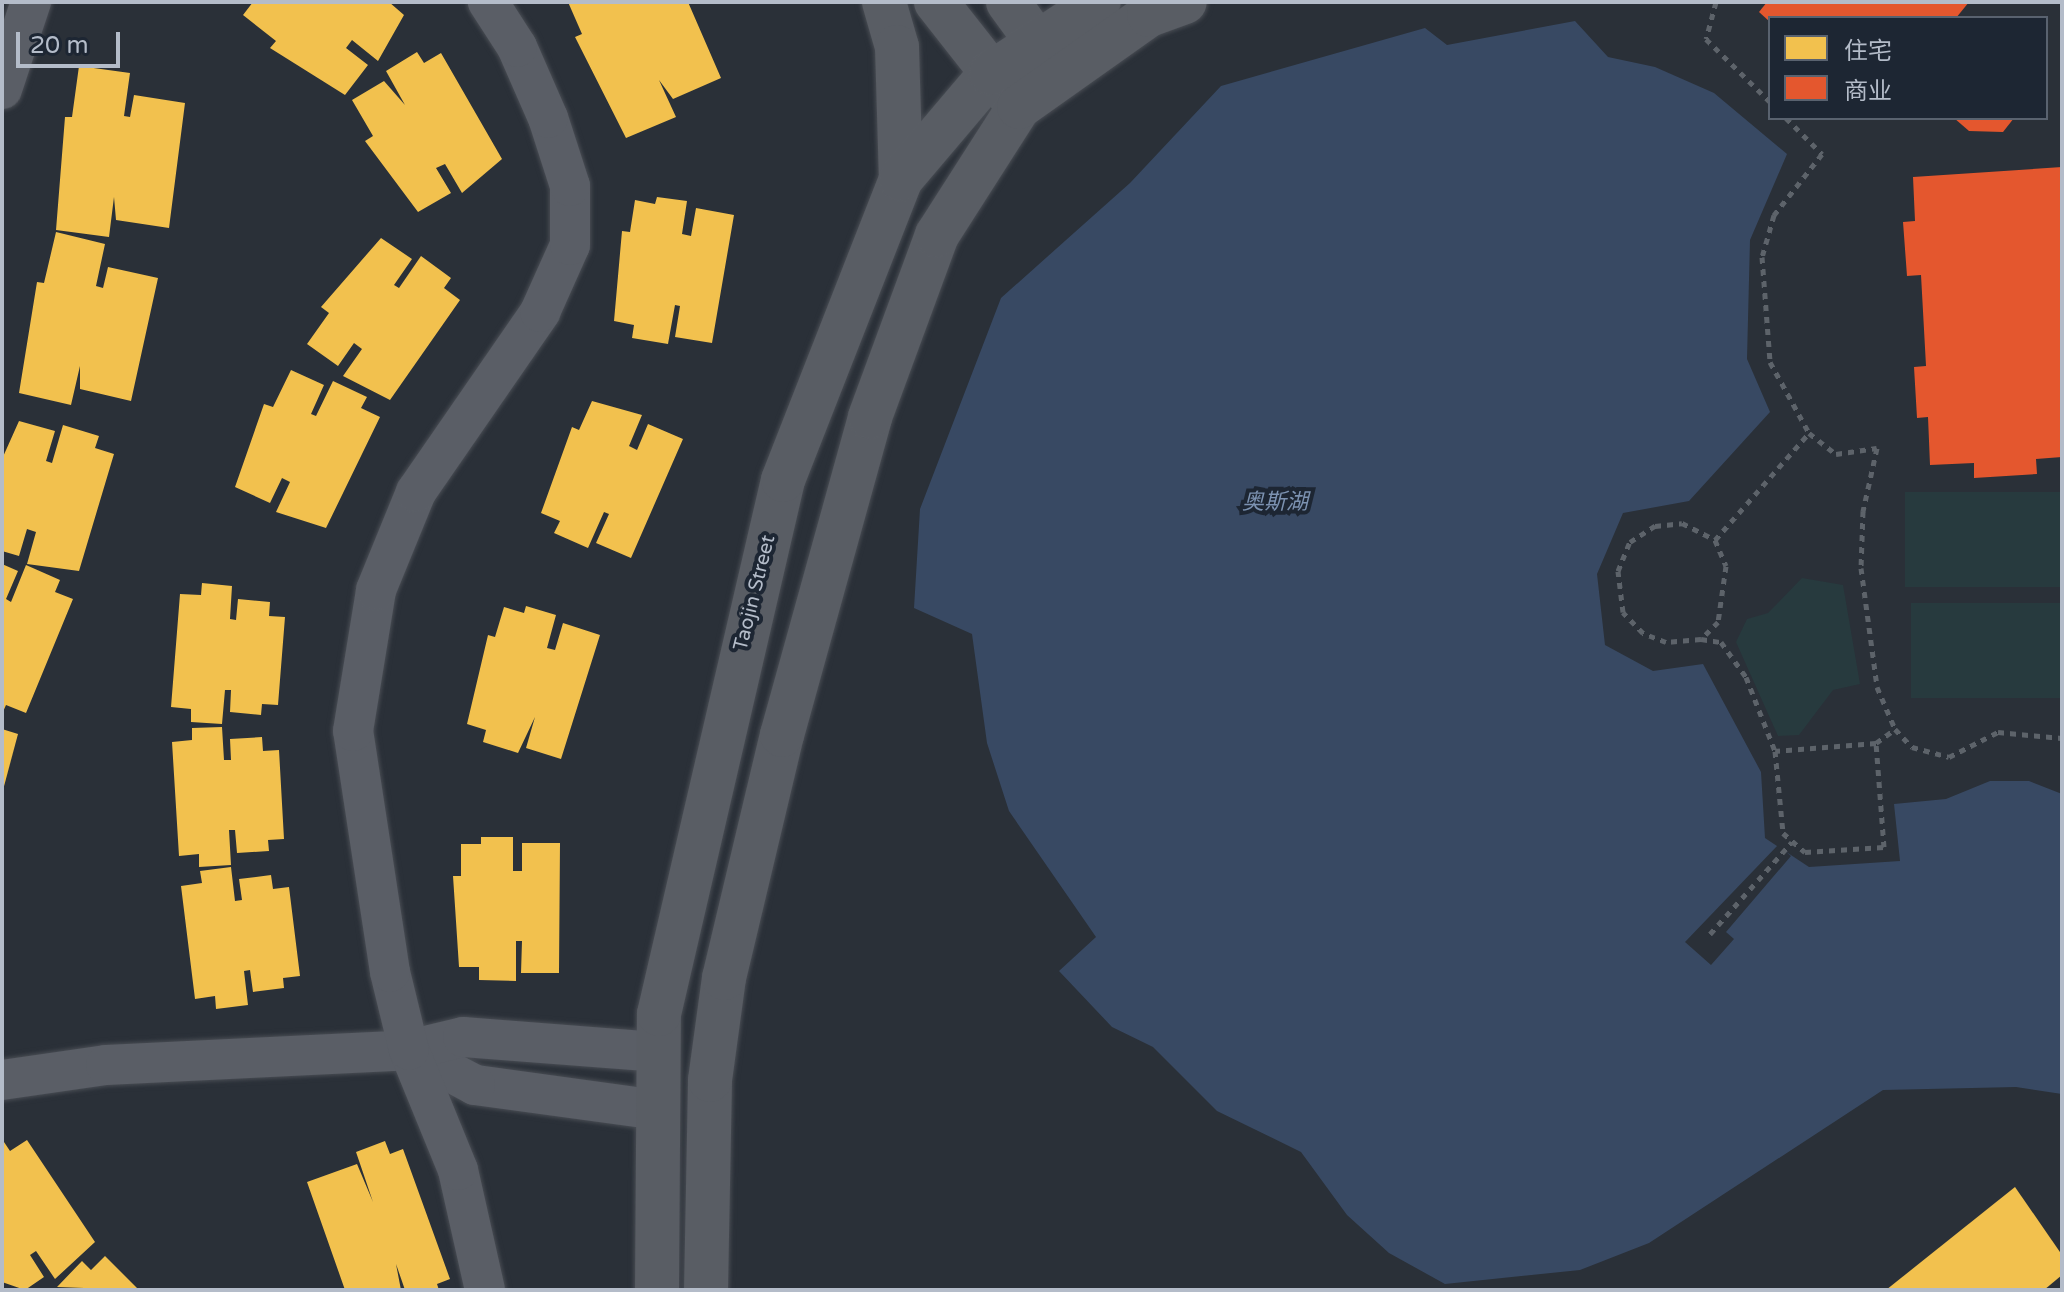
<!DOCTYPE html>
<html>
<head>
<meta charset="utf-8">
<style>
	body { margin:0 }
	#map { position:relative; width:2064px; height:1292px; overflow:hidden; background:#2a3038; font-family:"Varela Round","Noto Sans SC",sans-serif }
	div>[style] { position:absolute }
	.green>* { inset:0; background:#273a3e; transform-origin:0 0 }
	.water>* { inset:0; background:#384963 }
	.pier>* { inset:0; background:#2a3038 }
	.homes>* { inset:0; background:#f2c14e }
	.shops>* { inset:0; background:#e4572e }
	.path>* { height:5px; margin-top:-2.5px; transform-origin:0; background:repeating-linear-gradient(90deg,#5d636a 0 6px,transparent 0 12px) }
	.roads { filter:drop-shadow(0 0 2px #484c53) drop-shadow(0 0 2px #484c53) }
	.street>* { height:40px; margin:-20px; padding:0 20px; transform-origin:20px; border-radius:20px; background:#5a5e66 }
	.secondary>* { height:44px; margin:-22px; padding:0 22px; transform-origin:22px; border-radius:22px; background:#595d64 }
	span { translate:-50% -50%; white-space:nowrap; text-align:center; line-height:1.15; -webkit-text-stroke:8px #1d2633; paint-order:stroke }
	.street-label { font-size:20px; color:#b4bcc9 }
	.water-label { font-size:22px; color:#7c92b1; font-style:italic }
	.frame { position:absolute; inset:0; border:4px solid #b4bcc9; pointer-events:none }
	.legend { position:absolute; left:1768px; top:16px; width:280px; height:104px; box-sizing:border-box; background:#1d2633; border:2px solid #59626f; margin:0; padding:10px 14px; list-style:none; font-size:24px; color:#b4bcc9 }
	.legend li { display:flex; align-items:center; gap:16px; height:40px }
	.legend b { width:40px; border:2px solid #59626f }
	.scale { position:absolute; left:16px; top:32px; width:104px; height:36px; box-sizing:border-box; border:4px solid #b4bcc9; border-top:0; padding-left:10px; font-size:24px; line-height:28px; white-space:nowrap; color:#b4bcc9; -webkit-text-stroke:6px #1d2633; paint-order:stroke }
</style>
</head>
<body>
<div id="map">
	<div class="green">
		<div style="left:2062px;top:492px;width:95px;height:157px;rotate:90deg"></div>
		<div style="clip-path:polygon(1802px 578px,1843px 585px,1860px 684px,1833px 690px,1799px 735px,1778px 736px,1736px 642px,1747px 619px,1768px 613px)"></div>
		<div style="left:2062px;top:603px;width:95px;height:151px;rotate:90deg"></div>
	</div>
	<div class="water">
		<div style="clip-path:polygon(1575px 21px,1608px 57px,1655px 67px,1714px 93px,1787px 154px,1750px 240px,1747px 359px,1770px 412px,1689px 501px,1623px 513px,1597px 574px,1605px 645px,1653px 671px,1703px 664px,1761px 772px,1765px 838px,1809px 867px,1900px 861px,1894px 804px,1946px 799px,1990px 781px,2029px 781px,2062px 794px,2062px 1094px,2016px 1087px,1883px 1090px,1649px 1243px,1580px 1270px,1445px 1284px,1389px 1253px,1347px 1215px,1301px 1152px,1217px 1111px,1153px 1047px,1112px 1027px,1059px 971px,1096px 937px,1009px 811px,987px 743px,972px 634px,914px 608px,920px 509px,1001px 298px,1130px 183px,1221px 86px,1425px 28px,1447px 45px)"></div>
	</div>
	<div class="pier">
		<div style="clip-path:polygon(1778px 845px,1791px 856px,1726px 932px,1734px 939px,1711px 965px,1685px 942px)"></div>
	</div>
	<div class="homes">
		<div style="clip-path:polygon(253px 2px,389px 2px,404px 15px,378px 61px,352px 40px,346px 48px,368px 65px,345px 95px,270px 48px,276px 41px,243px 15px)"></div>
		<div style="clip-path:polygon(568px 2px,688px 2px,721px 78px,673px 99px,659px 80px,676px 117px,626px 138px,575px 37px,582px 34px)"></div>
		<div style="clip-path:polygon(417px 52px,424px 63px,441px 53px,502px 159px,462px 193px,445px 164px,436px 168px,451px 193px,418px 212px,365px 141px,373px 136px,352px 100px,384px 81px,405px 105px,386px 71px)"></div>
		<div style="clip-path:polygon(79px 66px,130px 73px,124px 116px,130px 117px,134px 95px,185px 103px,169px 228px,116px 220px,114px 197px,109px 237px,56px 230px,65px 117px,72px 117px)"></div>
		<div style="clip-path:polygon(657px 197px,687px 201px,682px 234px,691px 236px,696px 208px,734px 215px,712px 343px,675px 337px,680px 306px,675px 305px,668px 344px,632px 338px,634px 325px,614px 321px,622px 231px,630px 232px,635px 200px,655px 204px)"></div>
		<div style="clip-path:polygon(56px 232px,105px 244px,96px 286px,103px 288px,108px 267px,158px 278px,131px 401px,80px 389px,80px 366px,71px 405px,19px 393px,37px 282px,44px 283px)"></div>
		<div style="clip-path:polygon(381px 238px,412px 259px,394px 285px,399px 288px,421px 256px,451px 278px,444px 288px,460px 300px,390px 400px,343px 376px,362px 349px,354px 343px,338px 366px,307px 344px,329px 313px,321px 307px)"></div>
		<div style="clip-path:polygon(291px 370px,324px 385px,311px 414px,316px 416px,333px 381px,367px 397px,361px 408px,380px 417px,326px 528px,276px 512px,290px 482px,282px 478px,270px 503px,235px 487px,264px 404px,273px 407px)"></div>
		<div style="clip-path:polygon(592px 401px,642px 415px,629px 446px,637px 450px,648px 424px,683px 439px,631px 558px,596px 543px,609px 514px,604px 512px,588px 548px,554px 533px,560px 521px,541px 513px,572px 427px,579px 430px)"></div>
		<div style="clip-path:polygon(19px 421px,55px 431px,46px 461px,52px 463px,63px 425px,99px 436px,95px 448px,114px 454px,79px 571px,27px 564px,36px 532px,27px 529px,19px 556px,2px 551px,2px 459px)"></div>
		<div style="clip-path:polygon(2px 564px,18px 571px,6px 599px,11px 602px,26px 565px,60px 580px,55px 592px,73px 599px,26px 713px,6px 705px,2px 714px)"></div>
		<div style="clip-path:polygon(202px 583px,232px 586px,230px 619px,236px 620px,238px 599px,270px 602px,269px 616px,285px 617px,278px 705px,262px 704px,261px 715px,230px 712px,231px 690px,225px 690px,222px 724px,191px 722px,191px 709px,171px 707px,180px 594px,201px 595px)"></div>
		<div style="clip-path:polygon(526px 606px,556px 615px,547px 648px,555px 650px,563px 623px,600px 635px,561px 759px,526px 748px,535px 717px,518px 753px,483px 742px,486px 730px,467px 724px,488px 635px,495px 637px,504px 607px,524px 613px)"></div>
		<div style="clip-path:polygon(222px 727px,224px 760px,231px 760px,230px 739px,262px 737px,263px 751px,279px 750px,284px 839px,268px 840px,269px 851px,237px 853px,235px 830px,229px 830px,231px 865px,199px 867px,199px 854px,179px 856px,172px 742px,192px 740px,192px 728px)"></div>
		<div style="clip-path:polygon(2px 729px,18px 734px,3px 790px,2px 790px)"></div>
		<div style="clip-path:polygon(481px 837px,513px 837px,513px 871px,522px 871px,522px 843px,560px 843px,559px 973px,521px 973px,522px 941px,516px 941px,516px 981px,479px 980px,479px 967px,459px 967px,453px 876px,461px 876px,461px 844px,481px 844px)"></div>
		<div style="clip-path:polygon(231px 867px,235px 901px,242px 900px,239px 879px,271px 875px,273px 889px,289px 887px,300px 976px,283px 978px,284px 988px,253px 992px,250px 970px,244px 971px,248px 1005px,216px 1009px,215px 996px,195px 999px,181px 886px,202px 883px,200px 871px)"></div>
		<div style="clip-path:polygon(2px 1139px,10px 1151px,27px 1140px,95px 1242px,55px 1279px,36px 1251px,30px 1255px,44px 1277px,25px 1290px,2px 1282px)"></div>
		<div style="clip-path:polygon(385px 1141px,390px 1154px,403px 1149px,450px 1279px,437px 1284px,439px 1290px,405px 1290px,396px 1264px,401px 1290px,345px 1290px,307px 1182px,357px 1164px,373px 1202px,356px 1152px)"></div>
		<div style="clip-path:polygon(2015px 1187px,2062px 1255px,2062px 1275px,2044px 1290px,1886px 1290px)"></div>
		<div style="clip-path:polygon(105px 1256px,139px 1290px,57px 1287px,82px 1261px,91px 1270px)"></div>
	</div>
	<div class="shops">
		<div style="clip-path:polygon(1767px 2px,1969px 2px,1956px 18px,1770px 22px,1759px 12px)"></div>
		<div style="clip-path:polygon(1954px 118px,2014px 118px,2003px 132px,1969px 131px)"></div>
		<div style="clip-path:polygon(2062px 167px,2062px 457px,2036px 459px,2037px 474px,1974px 478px,1974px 463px,1930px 465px,1928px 417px,1917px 418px,1914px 367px,1926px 366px,1921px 275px,1907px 276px,1903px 222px,1915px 221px,1913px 177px)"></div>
	</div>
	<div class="path">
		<div style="left:1716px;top:2px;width:38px;rotate:105deg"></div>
		<div style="left:1706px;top:39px;width:90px;rotate:44.5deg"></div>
		<div style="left:1786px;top:118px;width:51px;rotate:45deg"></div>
		<div style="left:1822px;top:154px;width:78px;rotate:128.2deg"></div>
		<div style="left:1774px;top:215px;width:44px;rotate:105.9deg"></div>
		<div style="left:1762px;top:257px;width:105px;rotate:85.6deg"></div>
		<div style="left:1770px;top:362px;width:81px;rotate:61.2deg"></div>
		<div style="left:1809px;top:433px;width:34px;rotate:38deg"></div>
		<div style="left:1836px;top:454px;width:41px;rotate:-8.3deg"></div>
		<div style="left:1877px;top:448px;width:65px;rotate:102.5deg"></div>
		<div style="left:1863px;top:511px;width:57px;rotate:92deg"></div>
		<div style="left:1861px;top:568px;width:120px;rotate:82.3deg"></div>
		<div style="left:1877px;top:687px;width:46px;rotate:66.8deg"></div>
		<div style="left:1895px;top:729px;width:25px;rotate:47deg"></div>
		<div style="left:1912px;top:747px;width:38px;rotate:15deg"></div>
		<div style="left:1949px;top:757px;width:55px;rotate:-27deg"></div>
		<div style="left:1998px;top:732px;width:64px;rotate:5.4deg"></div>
		<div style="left:1715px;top:540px;width:28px;rotate:67deg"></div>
		<div style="left:1726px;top:566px;width:57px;rotate:98.1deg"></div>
		<div style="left:1718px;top:622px;width:24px;rotate:135deg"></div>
		<div style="left:1701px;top:639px;width:35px;rotate:175deg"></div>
		<div style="left:1666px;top:642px;width:25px;rotate:-159deg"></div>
		<div style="left:1643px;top:633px;width:29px;rotate:-134deg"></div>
		<div style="left:1623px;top:612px;width:41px;rotate:-97deg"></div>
		<div style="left:1618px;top:571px;width:31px;rotate:-68deg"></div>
		<div style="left:1630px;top:542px;width:30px;rotate:-33deg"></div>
		<div style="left:1655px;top:526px;width:27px;rotate:-6deg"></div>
		<div style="left:1682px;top:523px;width:37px;rotate:27deg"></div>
		<div style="left:1715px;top:540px;width:142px;rotate:-48.7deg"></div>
		<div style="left:1701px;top:639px;width:20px;rotate:9deg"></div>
		<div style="left:1721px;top:642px;width:43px;rotate:54.5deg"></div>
		<div style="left:1746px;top:677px;width:79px;rotate:68.6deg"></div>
		<div style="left:1876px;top:743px;width:101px;rotate:175.5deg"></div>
		<div style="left:1775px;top:751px;width:82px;rotate:84.4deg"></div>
		<div style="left:1783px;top:833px;width:29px;rotate:41deg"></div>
		<div style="left:1805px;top:852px;width:79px;rotate:-3.6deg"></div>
		<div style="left:1884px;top:847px;width:104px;rotate:-94.4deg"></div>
		<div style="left:1876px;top:743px;width:24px;rotate:-36deg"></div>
		<div style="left:1710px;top:934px;width:123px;rotate:-48.3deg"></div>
	</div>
	<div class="roads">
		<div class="street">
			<div style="left:2px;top:89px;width:92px;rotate:-71.6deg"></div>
			<div style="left:2px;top:1080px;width:105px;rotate:-8.2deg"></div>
			<div style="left:106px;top:1065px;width:303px;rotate:-2.8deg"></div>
			<div style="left:658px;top:1110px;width:185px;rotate:-172.2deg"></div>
			<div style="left:475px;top:1085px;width:75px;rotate:-152.1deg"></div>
			<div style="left:409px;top:1050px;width:56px;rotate:-13.5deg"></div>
			<div style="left:463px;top:1037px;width:197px;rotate:4.4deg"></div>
			<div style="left:485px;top:1290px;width:123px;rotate:-102.7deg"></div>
			<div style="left:458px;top:1170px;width:130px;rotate:-112.2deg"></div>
			<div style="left:409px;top:1050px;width:80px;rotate:-103.7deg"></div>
			<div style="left:390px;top:972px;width:244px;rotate:-98.7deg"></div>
			<div style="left:353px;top:731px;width:143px;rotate:-80.7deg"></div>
			<div style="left:376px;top:590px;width:106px;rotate:-67.8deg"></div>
			<div style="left:416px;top:492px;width:219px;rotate:-55.4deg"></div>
			<div style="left:540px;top:312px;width:73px;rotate:-65.9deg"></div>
			<div style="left:570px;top:245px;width:59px;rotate:-90deg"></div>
			<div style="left:570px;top:186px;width:71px;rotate:-107.9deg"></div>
			<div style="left:548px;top:118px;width:77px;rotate:-113.6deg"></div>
			<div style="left:517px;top:47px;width:54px;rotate:-122.8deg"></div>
		</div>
		<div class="secondary">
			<div style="left:884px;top:2px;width:47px;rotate:73.9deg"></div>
			<div style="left:897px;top:47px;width:132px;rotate:88.3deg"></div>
			<div style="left:936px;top:2px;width:120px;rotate:51.8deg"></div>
			<div style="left:1008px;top:2px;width:77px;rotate:54deg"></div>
			<div style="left:657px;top:1290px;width:276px;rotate:-89.6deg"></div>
			<div style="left:659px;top:1014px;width:548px;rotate:-76.93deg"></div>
			<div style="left:783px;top:480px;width:323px;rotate:-68.6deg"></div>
			<div style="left:901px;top:179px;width:139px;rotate:-49.7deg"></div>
			<div style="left:991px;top:73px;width:129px;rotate:-33.3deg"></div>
			<div style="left:706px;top:1290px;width:210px;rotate:-88.9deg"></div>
			<div style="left:710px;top:1080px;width:103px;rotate:-82.2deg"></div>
			<div style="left:724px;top:978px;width:250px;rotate:-76.6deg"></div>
			<div style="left:782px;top:735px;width:330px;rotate:-74.5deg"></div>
			<div style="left:870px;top:417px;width:194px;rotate:-69.8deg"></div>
			<div style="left:937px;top:235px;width:152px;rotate:-57.4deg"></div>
			<div style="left:1019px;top:107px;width:159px;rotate:-35.3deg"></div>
			<div style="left:1149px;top:15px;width:38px;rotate:-20deg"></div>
		</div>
	</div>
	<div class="street-label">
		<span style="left:755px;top:593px;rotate:-76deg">Taojin Street</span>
	</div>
	<div class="water-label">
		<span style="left:1275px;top:503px">奥斯湖</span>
	</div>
	<div class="frame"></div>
	<ul class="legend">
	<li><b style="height:22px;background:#f2c14e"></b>住宅</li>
	<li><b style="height:22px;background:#e4572e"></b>商业</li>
	</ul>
	<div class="scale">20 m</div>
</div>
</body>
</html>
